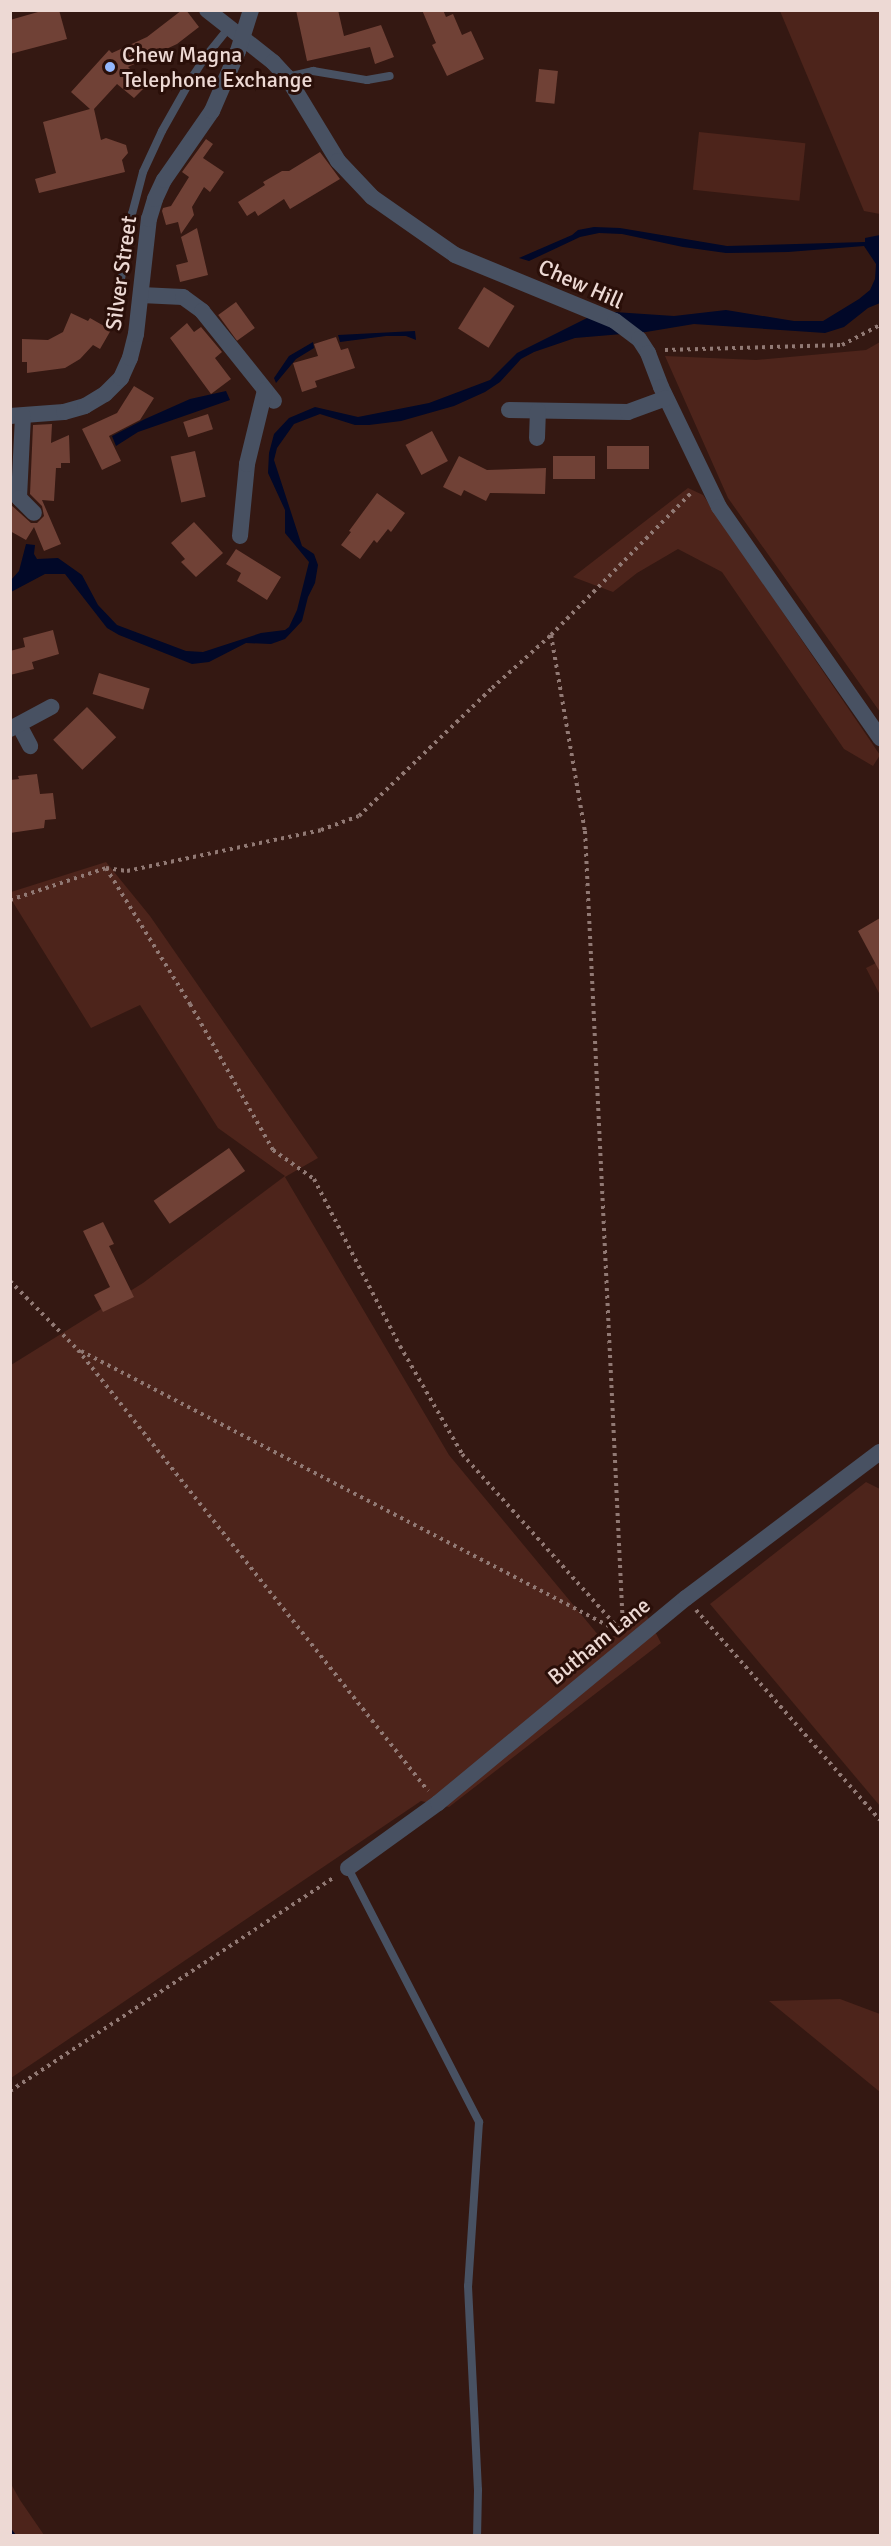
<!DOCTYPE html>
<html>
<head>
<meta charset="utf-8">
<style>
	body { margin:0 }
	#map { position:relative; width:891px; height:2546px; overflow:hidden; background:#341812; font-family:Signika,sans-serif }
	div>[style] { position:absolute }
	.green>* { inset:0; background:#4d241b; transform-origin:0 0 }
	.water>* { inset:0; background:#010828 }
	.stream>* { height:6px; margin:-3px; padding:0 3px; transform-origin:3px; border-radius:3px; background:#010828 }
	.building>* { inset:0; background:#704136; transform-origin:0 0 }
	.path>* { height:4px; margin-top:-2px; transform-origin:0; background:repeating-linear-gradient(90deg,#917974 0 3px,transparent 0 7.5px) }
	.service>* { height:8px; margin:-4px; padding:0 4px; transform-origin:4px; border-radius:4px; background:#485162 }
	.minor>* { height:16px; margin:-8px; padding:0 8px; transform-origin:8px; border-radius:8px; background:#485162 }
	.dots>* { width:16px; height:16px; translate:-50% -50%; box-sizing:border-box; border:3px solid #2a0f09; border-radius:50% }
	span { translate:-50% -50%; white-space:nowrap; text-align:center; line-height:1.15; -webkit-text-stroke:6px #2a0f09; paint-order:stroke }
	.poi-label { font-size:22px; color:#edd9d4 }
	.left { translate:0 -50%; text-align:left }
	.street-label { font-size:22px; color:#edd9d4 }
	.frame { position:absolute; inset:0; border:12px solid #edd9d4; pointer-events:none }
</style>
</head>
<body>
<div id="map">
	<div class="green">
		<div style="clip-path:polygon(780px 11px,880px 11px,880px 214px,864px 211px)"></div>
		<div style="left:699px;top:132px;width:107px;height:58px;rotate:6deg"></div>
		<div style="clip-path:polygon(880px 342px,880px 712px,728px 498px,665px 356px,756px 360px,866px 350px)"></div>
		<div style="clip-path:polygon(688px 488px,703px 495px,880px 755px,873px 766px,844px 749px,722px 572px,678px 549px,637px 573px,613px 592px,573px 577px)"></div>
		<div style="clip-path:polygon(106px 862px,150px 916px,318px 1158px,285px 1177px,449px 1455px,604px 1642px,647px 1616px,661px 1643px,449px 1807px,421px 1801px,11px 2078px,11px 1365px,143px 1283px,285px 1176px,218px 1128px,140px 1005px,91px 1028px,11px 899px,11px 892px)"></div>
		<div style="clip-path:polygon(880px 961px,880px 995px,866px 968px)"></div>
		<div style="clip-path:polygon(866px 1482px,880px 1489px,880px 1806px,710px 1604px)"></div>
		<div style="clip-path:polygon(840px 1999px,880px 2014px,880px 2092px,769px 2001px)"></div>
		<div style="clip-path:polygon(11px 2484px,20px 2500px,44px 2535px,11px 2535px)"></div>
	</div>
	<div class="water">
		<div style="clip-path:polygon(594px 227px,620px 228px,727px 246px,865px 242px,865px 238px,880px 235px,880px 303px,868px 308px,844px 327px,825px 333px,694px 324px,646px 332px,575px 338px,534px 352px,521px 359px,500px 382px,485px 392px,454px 406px,401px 421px,369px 425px,355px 425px,320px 414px,294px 424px,277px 448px,274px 460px,302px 546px,314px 554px,318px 565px,315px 583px,308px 597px,302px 621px,285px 639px,271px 644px,246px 643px,209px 662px,192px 664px,119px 635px,107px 628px,65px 574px,45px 574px,11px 592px,11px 580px,19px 571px,26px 544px,35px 545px,34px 554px,37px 559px,58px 558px,82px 575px,98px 605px,117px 625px,186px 651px,203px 652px,261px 633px,285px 630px,289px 627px,297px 610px,309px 562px,285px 533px,285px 510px,268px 473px,269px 453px,274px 434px,289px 418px,315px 407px,358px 417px,429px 403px,490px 380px,517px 353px,587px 318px,614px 312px,674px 316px,726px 310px,794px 321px,823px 321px,859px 299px,870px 290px,875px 279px,876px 264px,864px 246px,788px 252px,726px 253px,683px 247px,622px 234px,599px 233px,580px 237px,529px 261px,519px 258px,572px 235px,578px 230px)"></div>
		<div style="clip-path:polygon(415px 331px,416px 340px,406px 336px,386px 336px,340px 342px,338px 335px)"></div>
		<div style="clip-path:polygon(313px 342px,314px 348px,296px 359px,276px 383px,274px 378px,289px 356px)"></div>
		<div style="clip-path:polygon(226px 391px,230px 400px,138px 432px,116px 446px,112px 436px,145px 419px,190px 399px)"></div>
	</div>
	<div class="stream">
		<div style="left:10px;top:2532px;width:5px;rotate:53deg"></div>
	</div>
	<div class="building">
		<div style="clip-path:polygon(45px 10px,59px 10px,67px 39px,10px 54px,10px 20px)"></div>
		<div style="clip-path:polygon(182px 10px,186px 10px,199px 27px,177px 44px,128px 67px,147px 85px,134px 98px,117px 84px,94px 109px,101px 140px,106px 138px,126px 145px,128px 153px,122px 160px,125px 172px,39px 193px,35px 179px,56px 173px,43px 122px,90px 109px,71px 92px,109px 50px,112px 53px,147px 37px)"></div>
		<div style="clip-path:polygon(296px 10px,338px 10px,344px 36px,381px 25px,394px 57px,375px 64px,370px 47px,307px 61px)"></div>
		<div style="clip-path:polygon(422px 10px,443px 10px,446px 17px,453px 14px,462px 35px,471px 31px,484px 59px,447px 76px,432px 45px,436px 43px)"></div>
		<div style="left:539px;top:69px;width:19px;height:33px;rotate:6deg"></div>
		<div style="clip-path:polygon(206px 139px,213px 144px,203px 158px,224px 172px,210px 192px,204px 187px,192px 207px,194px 215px,181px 234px,178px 222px,166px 225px,162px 211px,163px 208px,171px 206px,189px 177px,182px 172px)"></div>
		<div style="clip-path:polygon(320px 152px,340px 179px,290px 209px,284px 199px,258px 216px,255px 211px,247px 216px,238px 202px,265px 185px,263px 182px,282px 171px,289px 171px)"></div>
		<div style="clip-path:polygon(197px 228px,208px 275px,180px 282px,176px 265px,188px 262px,181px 237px)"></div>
		<div style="left:484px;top:287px;width:36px;height:49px;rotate:32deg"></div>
		<div style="left:236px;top:302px;width:32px;height:22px;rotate:54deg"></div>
		<div style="clip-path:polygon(71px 313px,88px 321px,90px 318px,111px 330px,100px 349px,93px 345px,80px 359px,65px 368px,27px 373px,27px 362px,22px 362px,22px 339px,48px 340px,63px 332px)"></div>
		<div style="clip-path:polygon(187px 323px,194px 332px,201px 327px,222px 352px,215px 358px,231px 379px,211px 394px,170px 338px)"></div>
		<div style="clip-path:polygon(336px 337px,341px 350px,348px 348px,355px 368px,315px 381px,317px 387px,302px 392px,293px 363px,318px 356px,314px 344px)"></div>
		<div style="clip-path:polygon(134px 386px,154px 398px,140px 420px,109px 436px,121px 461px,102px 470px,82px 429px,117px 413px)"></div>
		<div style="left:208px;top:414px;width:16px;height:26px;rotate:72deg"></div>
		<div style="clip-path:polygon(52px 424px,51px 443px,69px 435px,70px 463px,61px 463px,61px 468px,56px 468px,54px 501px,42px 500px,61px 544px,44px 551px,34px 527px,26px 540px,10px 531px,10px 504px,31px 523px,37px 523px,44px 516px,42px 506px,30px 494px,33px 425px)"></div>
		<div style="left:432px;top:431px;width:34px;height:30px;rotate:62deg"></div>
		<div style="left:607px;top:446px;width:42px;height:23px"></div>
		<div style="left:195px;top:451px;width:47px;height:25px;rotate:77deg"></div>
		<div style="clip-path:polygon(459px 456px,487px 470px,546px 468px,545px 494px,490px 493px,486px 501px,464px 490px,461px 496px,443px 487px)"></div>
		<div style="left:553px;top:456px;width:42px;height:23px"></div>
		<div style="clip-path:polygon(377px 493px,405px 513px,391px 532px,388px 529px,377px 543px,374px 540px,360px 559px,341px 545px,351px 532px,349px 531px)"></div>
		<div style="clip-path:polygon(194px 522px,223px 553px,196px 577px,181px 562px,185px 559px,171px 543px)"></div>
		<div style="clip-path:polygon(236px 549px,281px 577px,267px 600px,237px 581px,241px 573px,226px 564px)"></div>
		<div style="clip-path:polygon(53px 630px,59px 654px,32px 662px,34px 669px,10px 675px,10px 651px,25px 647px,23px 638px)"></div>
		<div style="left:99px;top:673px;width:53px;height:22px;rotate:17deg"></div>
		<div style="left:87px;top:707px;width:42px;height:47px;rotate:46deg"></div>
		<div style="clip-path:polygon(37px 774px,40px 794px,53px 793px,56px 819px,45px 820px,44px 828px,10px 833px,10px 780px,19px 779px,18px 776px)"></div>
		<div style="clip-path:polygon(880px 918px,880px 972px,858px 931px)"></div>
		<div style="left:229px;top:1148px;width:28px;height:92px;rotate:55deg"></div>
		<div style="clip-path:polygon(103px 1222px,114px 1244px,109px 1246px,134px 1297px,103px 1312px,94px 1295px,110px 1287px,83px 1231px)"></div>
	</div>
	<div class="path">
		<div style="left:665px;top:350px;width:177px;rotate:-1.6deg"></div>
		<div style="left:842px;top:345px;width:43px;rotate:-27.8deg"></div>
		<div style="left:551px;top:635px;width:199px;rotate:80.2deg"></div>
		<div style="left:585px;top:831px;width:797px;rotate:87.27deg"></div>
		<div style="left:106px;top:868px;width:160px;rotate:58.3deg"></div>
		<div style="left:190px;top:1004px;width:168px;rotate:60.4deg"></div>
		<div style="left:273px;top:1150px;width:50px;rotate:35.3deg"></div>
		<div style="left:314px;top:1179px;width:188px;rotate:62.8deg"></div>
		<div style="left:400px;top:1346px;width:125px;rotate:60.1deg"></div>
		<div style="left:462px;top:1454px;width:238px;rotate:48.1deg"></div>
		<div style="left:10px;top:900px;width:101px;rotate:-18.4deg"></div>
		<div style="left:106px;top:868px;width:21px;rotate:8deg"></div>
		<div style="left:127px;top:871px;width:198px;rotate:-11.9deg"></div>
		<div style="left:321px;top:830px;width:40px;rotate:-20.2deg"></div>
		<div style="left:359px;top:816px;width:185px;rotate:-43.9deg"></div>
		<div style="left:492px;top:688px;width:79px;rotate:-41.9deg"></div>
		<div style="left:551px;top:635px;width:202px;rotate:-45.4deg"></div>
		<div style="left:10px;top:1281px;width:97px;rotate:45.4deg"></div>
		<div style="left:78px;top:1350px;width:563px;rotate:51.56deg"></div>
		<div style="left:81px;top:1351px;width:608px;rotate:27.53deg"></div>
		<div style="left:696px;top:1610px;width:279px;rotate:48.8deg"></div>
		<div style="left:10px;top:2091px;width:389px;rotate:-33.4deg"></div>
	</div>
	<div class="service">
		<div style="left:287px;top:77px;width:27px;rotate:-13deg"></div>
		<div style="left:313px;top:71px;width:55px;rotate:9.5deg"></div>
		<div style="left:367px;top:80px;width:23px;rotate:-10deg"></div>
		<div style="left:114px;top:321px;width:109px;rotate:-80.5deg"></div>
		<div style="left:132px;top:214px;width:43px;rotate:-75.3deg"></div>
		<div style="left:143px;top:172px;width:45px;rotate:-65.1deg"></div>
		<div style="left:162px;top:131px;width:63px;rotate:-60.6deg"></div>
		<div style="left:193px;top:76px;width:24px;rotate:-57deg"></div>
		<div style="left:206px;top:56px;width:36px;rotate:-51deg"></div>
		<div style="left:348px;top:1868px;width:286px;rotate:62.7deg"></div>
		<div style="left:479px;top:2122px;width:164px;rotate:93.8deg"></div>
		<div style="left:468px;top:2286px;width:204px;rotate:87.2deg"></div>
		<div style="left:478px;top:2490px;width:46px;rotate:91.2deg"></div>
	</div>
	<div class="minor">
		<div style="left:207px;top:10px;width:84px;rotate:38.2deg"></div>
		<div style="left:273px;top:62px;width:21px;rotate:47deg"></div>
		<div style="left:287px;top:77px;width:98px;rotate:58.7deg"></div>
		<div style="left:338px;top:161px;width:50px;rotate:46.6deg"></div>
		<div style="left:372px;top:197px;width:101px;rotate:34.9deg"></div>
		<div style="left:455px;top:255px;width:173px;rotate:22.4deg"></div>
		<div style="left:615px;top:321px;width:30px;rotate:37deg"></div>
		<div style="left:639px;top:339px;width:17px;rotate:57deg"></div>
		<div style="left:648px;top:353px;width:36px;rotate:69deg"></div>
		<div style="left:661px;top:387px;width:133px;rotate:64.2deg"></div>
		<div style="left:719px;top:507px;width:282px;rotate:55.1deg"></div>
		<div style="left:141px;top:295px;width:42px;rotate:2.7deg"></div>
		<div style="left:183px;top:297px;width:24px;rotate:36deg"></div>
		<div style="left:202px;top:311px;width:115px;rotate:51.3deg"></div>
		<div style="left:509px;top:410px;width:119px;rotate:1deg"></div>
		<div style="left:628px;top:412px;width:40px;rotate:-20.2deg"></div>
		<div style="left:10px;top:416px;width:54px;rotate:-4.2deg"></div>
		<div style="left:64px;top:412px;width:22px;rotate:-16deg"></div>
		<div style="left:85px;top:406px;width:23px;rotate:-31deg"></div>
		<div style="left:105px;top:394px;width:23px;rotate:-45deg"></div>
		<div style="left:121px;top:378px;width:22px;rotate:-66deg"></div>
		<div style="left:130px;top:358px;width:25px;rotate:-76deg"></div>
		<div style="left:136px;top:334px;width:116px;rotate:-83.6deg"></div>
		<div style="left:149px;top:219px;width:21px;rotate:-73deg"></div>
		<div style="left:155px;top:199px;width:21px;rotate:-65deg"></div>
		<div style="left:164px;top:180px;width:84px;rotate:-55.2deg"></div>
		<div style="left:212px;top:111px;width:65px;rotate:-66.6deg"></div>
		<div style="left:238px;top:51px;width:43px;rotate:-72.4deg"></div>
		<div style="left:23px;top:416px;width:82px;rotate:92.8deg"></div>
		<div style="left:19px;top:498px;width:21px;rotate:45deg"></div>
		<div style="left:537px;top:438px;width:27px;rotate:-88deg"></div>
		<div style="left:240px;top:536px;width:72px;rotate:-84.4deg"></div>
		<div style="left:247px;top:464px;width:76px;rotate:-76.3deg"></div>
		<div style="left:19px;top:725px;width:24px;rotate:62deg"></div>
		<div style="left:10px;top:729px;width:47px;rotate:-28.2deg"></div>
		<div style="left:348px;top:1868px;width:111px;rotate:-35.8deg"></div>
		<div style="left:438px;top:1803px;width:322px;rotate:-39.6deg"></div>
		<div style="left:686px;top:1598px;width:243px;rotate:-37deg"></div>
	</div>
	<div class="dots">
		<div style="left:110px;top:67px;background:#93b7fd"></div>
	</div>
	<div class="poi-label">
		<span class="left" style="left:122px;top:67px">Chew Magna<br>Telephone Exchange</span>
	</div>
	<div class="street-label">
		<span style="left:121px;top:273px;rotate:-82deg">Silver Street</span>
		<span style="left:581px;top:284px;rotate:24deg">Chew Hill</span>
		<span style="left:599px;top:1641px;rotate:-39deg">Butham Lane</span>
	</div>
	<div class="frame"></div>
</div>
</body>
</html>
